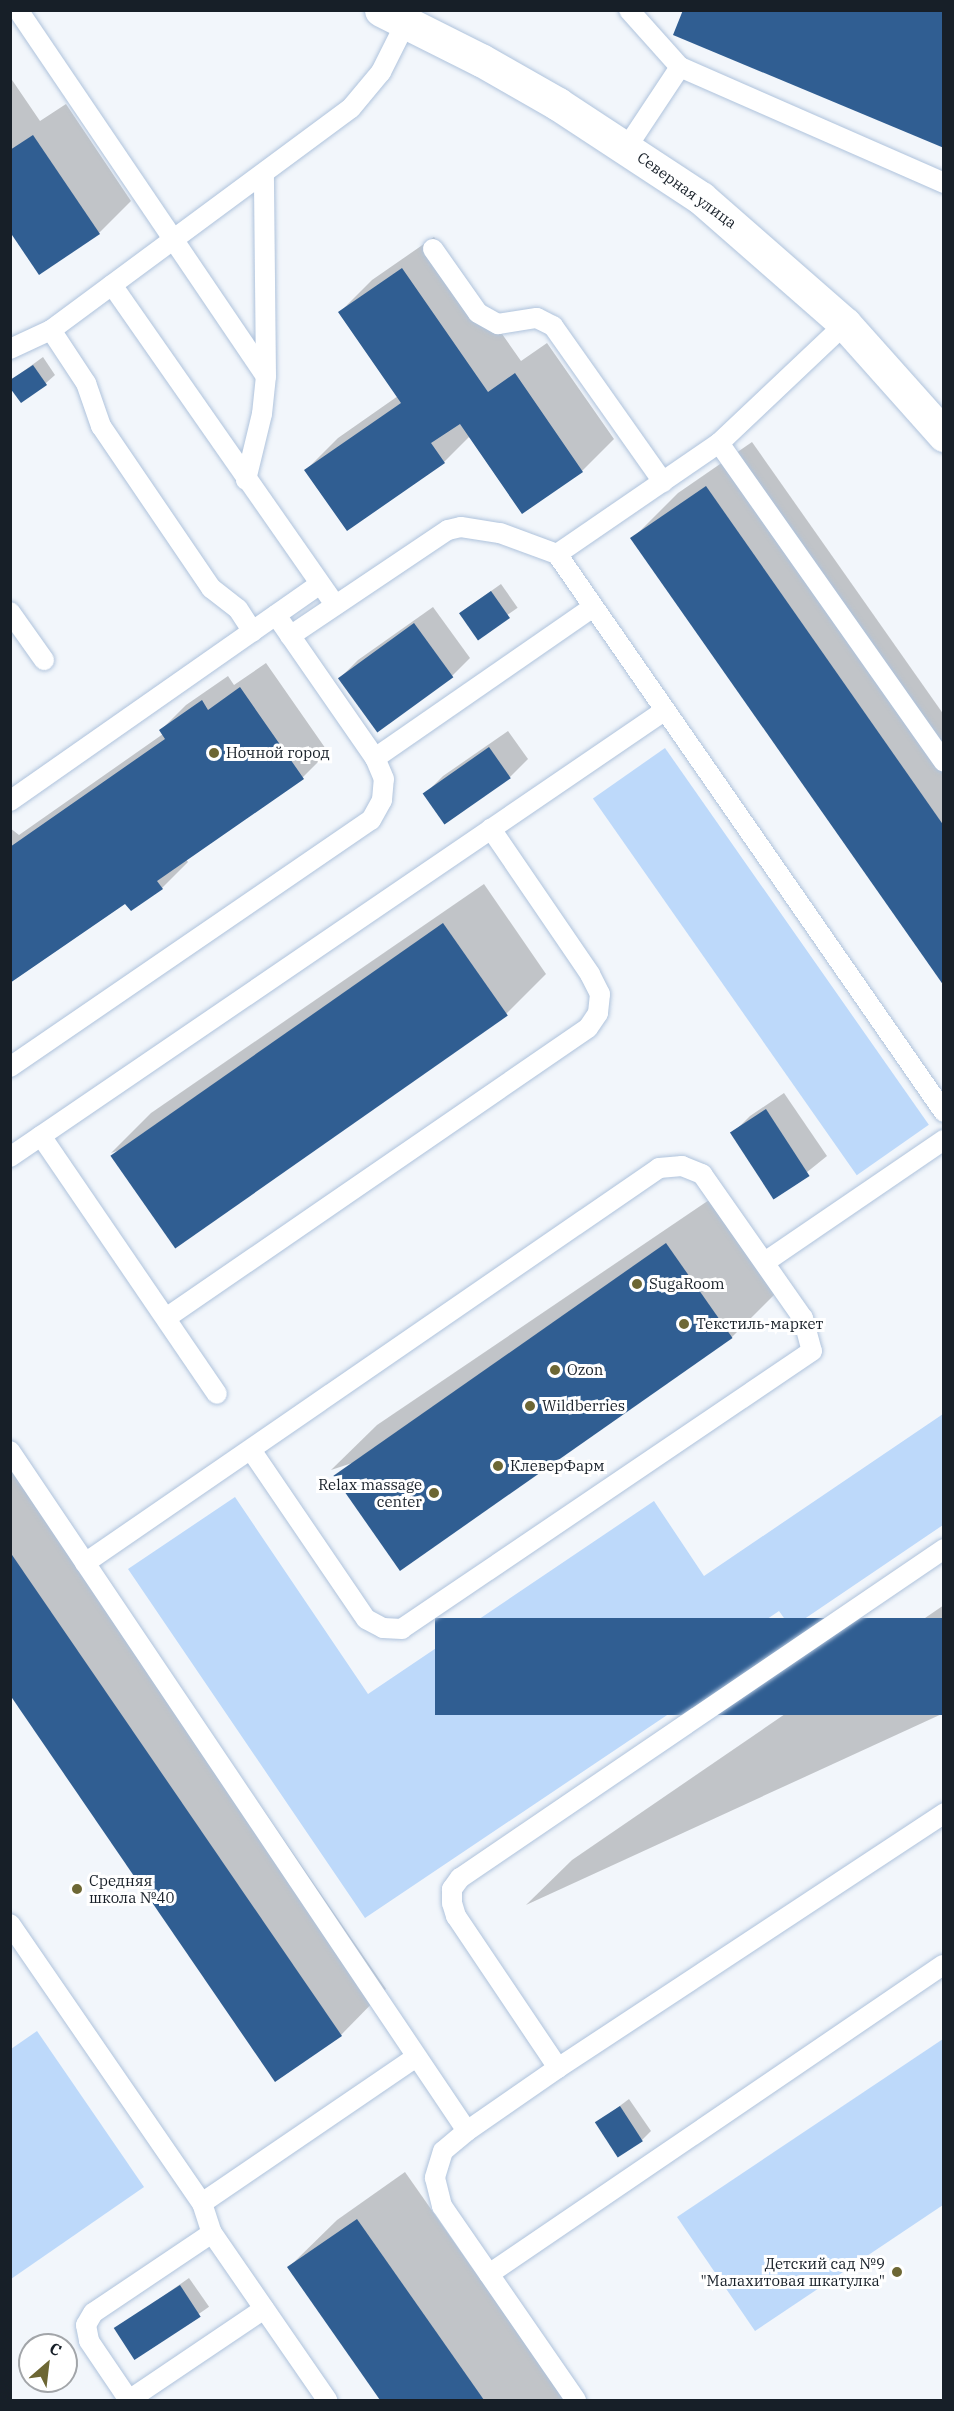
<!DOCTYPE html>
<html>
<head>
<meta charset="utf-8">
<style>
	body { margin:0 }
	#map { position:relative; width:954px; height:2411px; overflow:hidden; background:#f2f6fb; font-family:"IBM Plex Serif",serif }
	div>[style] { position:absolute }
	.green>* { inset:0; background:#bdd9fa; transform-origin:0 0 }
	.shadow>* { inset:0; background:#0003; transform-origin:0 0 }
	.building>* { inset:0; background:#305e92; transform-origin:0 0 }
	.roads { filter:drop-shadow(0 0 2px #afc3dc) drop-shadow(0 0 2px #afc3dc) }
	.service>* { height:20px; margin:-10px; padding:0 10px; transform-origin:10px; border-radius:10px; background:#fff }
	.secondary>* { height:33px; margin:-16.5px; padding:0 16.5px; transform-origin:16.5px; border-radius:16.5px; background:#fff }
	.dots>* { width:16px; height:16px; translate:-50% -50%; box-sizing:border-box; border:3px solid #fff; border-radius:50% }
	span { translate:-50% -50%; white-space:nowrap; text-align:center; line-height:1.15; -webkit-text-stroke:6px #fff; paint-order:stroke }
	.street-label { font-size:15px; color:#171f28 }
	.poi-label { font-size:15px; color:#171f28 }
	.left { translate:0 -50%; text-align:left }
	.right { translate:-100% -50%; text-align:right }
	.frame { position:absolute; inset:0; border:12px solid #171f28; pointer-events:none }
	.north { position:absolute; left:18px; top:2333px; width:60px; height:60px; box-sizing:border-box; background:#fff; border:2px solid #a2a5a9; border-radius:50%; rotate:28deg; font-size:16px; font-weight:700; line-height:24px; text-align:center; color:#171f28 }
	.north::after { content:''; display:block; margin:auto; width:21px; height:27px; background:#6d6734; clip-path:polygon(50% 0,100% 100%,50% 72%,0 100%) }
</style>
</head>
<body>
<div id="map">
	<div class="green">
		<div style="left:665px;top:748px;width:460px;height:88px;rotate:55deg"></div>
		<div style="clip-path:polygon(943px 1414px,943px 1525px,791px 1628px,779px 1611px,678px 1679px,691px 1699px,365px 1918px,128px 1569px,235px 1497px,368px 1694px,654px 1501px,704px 1576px)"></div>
		<div style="clip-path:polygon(37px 2031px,144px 2187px,11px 2279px,11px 2049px)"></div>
		<div style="clip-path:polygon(943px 2039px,943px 2205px,755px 2331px,677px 2217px)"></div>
	</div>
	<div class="shadow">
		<div style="clip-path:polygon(10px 77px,40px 121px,66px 104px,131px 201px,99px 233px,10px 230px)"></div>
		<div style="clip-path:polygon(434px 237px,521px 361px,547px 343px,614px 439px,582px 471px,470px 436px,444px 462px,347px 529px,306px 470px,338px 438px,398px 396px,340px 312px,372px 280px)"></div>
		<div style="clip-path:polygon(43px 357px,55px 375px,46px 383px,10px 381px)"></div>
		<div style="clip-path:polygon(752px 442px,944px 715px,944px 984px,632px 539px,678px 493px)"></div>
		<div style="left:501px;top:584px;width:29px;height:50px;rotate:55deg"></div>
		<div style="clip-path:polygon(433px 607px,470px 658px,452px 676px,340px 678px,358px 660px)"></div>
		<div style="clip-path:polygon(266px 663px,328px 752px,303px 777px,186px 859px,188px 862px,162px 888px,125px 902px,10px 981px,10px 828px,19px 835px,163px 734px,161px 730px,186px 705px,228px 676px,234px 685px)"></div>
		<div style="clip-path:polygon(508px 731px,528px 759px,510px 777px,445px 824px,425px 794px,443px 776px)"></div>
		<div style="clip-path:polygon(484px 884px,546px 974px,506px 1014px,111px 1153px,151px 1113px)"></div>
		<div style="clip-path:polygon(784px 1093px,827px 1156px,775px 1198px,732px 1134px,750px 1116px)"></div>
		<div style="clip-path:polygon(712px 1198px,776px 1293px,731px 1338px,331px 1470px,377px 1425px)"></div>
		<div style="clip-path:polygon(10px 1440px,386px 1989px,341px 2035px,10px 1693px)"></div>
		<div style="clip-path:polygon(944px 1605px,944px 1713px,526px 1905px,572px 1860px)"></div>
		<div style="clip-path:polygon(629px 2099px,651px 2131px,642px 2140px,597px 2123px)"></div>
		<div style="clip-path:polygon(405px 2172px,565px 2400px,382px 2400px,289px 2267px,337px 2220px)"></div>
		<div style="left:189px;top:2278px;width:35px;height:89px;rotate:55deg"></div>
	</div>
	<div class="building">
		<div style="clip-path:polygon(683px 10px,944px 10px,944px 148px,673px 35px)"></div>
		<div style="clip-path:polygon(33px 135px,100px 234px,39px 275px,10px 232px,10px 150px)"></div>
		<div style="clip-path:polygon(402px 268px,488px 392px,515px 373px,583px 472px,522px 514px,460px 424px,431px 443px,445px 463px,347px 531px,304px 470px,401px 403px,338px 312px)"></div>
		<div style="clip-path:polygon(33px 365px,47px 385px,21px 403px,10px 388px,10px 380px)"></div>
		<div style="clip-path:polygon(706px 486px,944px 826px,944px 986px,630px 538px)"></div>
		<div style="left:491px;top:591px;width:33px;height:39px;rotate:55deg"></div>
		<div style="left:414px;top:623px;width:67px;height:94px;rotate:54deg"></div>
		<div style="clip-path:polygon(240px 687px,304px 779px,157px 881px,163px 889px,131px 911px,125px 904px,10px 983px,10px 847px,165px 739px,159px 730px,202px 700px,208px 710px)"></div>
		<div style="left:489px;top:747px;width:38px;height:81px;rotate:55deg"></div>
		<div style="left:443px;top:923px;width:113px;height:406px;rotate:55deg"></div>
		<div style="left:766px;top:1109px;width:80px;height:43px;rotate:57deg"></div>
		<div style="left:666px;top:1243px;width:116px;height:406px;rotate:55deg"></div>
		<div style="clip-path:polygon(10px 1552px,342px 2036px,275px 2082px,10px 1695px)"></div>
		<div style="left:944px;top:1618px;width:97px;height:509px;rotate:90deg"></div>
		<div style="left:620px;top:2106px;width:42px;height:30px;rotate:57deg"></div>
		<div style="clip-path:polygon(357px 2219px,484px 2400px,380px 2400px,287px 2267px)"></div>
		<div style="left:180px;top:2285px;width:38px;height:79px;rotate:57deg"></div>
	</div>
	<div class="roads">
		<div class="service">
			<div style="left:18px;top:10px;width:442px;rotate:55.9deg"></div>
			<div style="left:629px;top:10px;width:76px;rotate:48.2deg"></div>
			<div style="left:680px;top:67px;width:288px;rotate:23.7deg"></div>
			<div style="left:627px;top:147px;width:96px;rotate:-56.5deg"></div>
			<div style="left:433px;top:249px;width:78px;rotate:54.9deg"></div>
			<div style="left:478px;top:313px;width:23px;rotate:29deg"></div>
			<div style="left:498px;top:324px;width:39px;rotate:-9deg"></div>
			<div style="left:537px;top:318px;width:18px;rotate:27deg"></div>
			<div style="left:553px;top:326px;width:191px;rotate:54.8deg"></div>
			<div style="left:112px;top:285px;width:390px;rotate:55.1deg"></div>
			<div style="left:845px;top:324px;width:173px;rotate:136.6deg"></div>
			<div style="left:719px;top:443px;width:390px;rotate:54.8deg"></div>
			<div style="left:51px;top:330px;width:64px;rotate:56.6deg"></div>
			<div style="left:86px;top:383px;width:46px;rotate:70.8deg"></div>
			<div style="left:101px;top:426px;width:196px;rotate:55.8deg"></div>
			<div style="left:211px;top:588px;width:34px;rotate:38deg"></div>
			<div style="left:238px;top:609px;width:27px;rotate:57deg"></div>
			<div style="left:10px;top:349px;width:45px;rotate:-24.9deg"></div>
			<div style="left:51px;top:330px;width:373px;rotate:-36.5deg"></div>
			<div style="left:351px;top:108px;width:47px;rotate:-50.2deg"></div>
			<div style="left:381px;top:72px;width:56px;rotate:-63.4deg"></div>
			<div style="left:246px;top:480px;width:68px;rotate:-76.4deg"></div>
			<div style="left:262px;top:414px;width:38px;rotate:-84deg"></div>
			<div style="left:266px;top:376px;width:201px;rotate:-90.6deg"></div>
			<div style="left:557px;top:554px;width:196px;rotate:-34.4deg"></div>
			<div style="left:10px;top:612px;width:59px;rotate:54.7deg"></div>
			<div style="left:290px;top:636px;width:190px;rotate:-33.9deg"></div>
			<div style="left:448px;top:530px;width:13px;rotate:-13deg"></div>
			<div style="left:461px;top:527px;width:39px;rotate:9deg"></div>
			<div style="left:500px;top:533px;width:61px;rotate:20.2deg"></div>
			<div style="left:557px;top:554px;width:679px;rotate:55.26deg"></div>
			<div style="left:375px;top:758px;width:265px;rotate:-34.7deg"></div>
			<div style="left:10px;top:801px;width:378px;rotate:-35deg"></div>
			<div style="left:10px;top:1067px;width:437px;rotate:-34.4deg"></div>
			<div style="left:371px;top:820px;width:23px;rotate:-61deg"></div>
			<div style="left:382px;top:800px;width:21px;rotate:-85deg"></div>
			<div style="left:384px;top:779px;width:23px;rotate:-113deg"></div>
			<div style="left:375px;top:758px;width:174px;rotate:-124.7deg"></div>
			<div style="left:41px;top:1136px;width:312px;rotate:55.7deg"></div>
			<div style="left:10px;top:1157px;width:792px;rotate:-34.29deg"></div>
			<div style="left:765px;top:1262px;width:217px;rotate:-34.3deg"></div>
			<div style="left:166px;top:1318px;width:512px;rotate:-34.5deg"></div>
			<div style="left:588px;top:1028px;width:18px;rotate:-56deg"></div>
			<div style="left:598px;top:1013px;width:19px;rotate:-84deg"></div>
			<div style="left:600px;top:994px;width:22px;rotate:-117deg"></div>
			<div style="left:590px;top:974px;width:176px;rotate:-124.3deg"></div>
			<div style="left:10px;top:1451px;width:819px;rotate:56.1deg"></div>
			<div style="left:467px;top:2131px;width:111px;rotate:-34.7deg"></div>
			<div style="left:944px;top:1549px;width:585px;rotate:145.79deg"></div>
			<div style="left:460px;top:1878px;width:14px;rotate:126deg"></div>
			<div style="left:452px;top:1889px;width:14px;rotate:90deg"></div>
			<div style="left:452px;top:1903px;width:14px;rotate:73deg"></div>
			<div style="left:456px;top:1916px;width:183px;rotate:56.1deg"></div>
			<div style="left:558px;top:2068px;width:463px;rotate:-33.4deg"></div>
			<div style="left:85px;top:1563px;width:697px;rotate:-34.53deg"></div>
			<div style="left:659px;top:1168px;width:23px;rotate:-5deg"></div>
			<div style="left:682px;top:1166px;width:22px;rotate:22deg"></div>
			<div style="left:702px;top:1174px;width:176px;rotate:55deg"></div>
			<div style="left:803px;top:1318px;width:34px;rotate:75deg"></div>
			<div style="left:812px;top:1351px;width:495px;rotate:145.9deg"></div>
			<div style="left:402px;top:1629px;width:19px;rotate:-177deg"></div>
			<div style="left:383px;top:1628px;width:19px;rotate:-152deg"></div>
			<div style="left:366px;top:1619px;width:204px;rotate:-124.2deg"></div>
			<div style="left:10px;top:1924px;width:339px;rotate:55.5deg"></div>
			<div style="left:202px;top:2203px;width:32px;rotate:72deg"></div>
			<div style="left:212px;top:2233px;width:203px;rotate:55.4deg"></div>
			<div style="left:467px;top:2131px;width:31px;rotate:140deg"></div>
			<div style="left:443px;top:2151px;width:28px;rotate:107deg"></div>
			<div style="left:435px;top:2178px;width:29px;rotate:76deg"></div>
			<div style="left:442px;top:2206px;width:236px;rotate:55.4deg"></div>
			<div style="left:202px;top:2203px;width:259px;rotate:-34.3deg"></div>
			<div style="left:212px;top:2233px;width:143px;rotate:146.1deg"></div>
			<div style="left:93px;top:2313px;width:14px;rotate:120deg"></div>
			<div style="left:86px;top:2325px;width:16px;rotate:79deg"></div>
			<div style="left:89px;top:2341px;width:71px;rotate:55.9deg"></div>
			<div style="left:129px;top:2400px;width:163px;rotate:-34deg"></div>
			<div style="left:489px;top:2274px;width:549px;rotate:-34.24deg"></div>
		</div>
		<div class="secondary">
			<div style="left:381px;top:10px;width:112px;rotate:26.6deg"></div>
			<div style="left:481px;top:60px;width:89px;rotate:29.7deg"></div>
			<div style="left:558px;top:104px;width:171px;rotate:33.3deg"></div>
			<div style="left:701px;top:198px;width:191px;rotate:41.2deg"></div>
			<div style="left:845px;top:324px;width:149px;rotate:48.3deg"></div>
		</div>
	</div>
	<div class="dots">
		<div style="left:214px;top:753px;background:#6d6734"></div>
		<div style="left:637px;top:1284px;background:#6d6734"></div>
		<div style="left:684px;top:1324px;background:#6d6734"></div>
		<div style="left:555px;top:1370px;background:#6d6734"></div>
		<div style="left:530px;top:1406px;background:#6d6734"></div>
		<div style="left:498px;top:1466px;background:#6d6734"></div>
		<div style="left:434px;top:1493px;background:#6d6734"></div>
		<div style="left:77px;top:1889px;background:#6d6734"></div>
		<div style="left:897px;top:2272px;background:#6d6734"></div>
	</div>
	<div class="street-label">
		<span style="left:687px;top:190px;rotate:36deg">Северная улица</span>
	</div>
	<div class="poi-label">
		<span class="left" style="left:226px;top:753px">Ночной город</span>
		<span class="left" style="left:649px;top:1284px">SugaRoom</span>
		<span class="left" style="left:696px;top:1324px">Текстиль-маркет</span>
		<span class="left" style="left:567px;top:1370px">Ozon</span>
		<span class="left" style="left:542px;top:1406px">Wildberries</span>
		<span class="left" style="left:510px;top:1466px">КлеверФарм</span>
		<span class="right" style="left:422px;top:1493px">Relax massage<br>center</span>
		<span class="left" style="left:89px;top:1889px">Средняя<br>школа №40</span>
		<span class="right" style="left:885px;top:2272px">Детский сад №9<br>"Малахитовая шкатулка"</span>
	</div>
	<div class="frame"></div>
	<div class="north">С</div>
</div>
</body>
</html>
